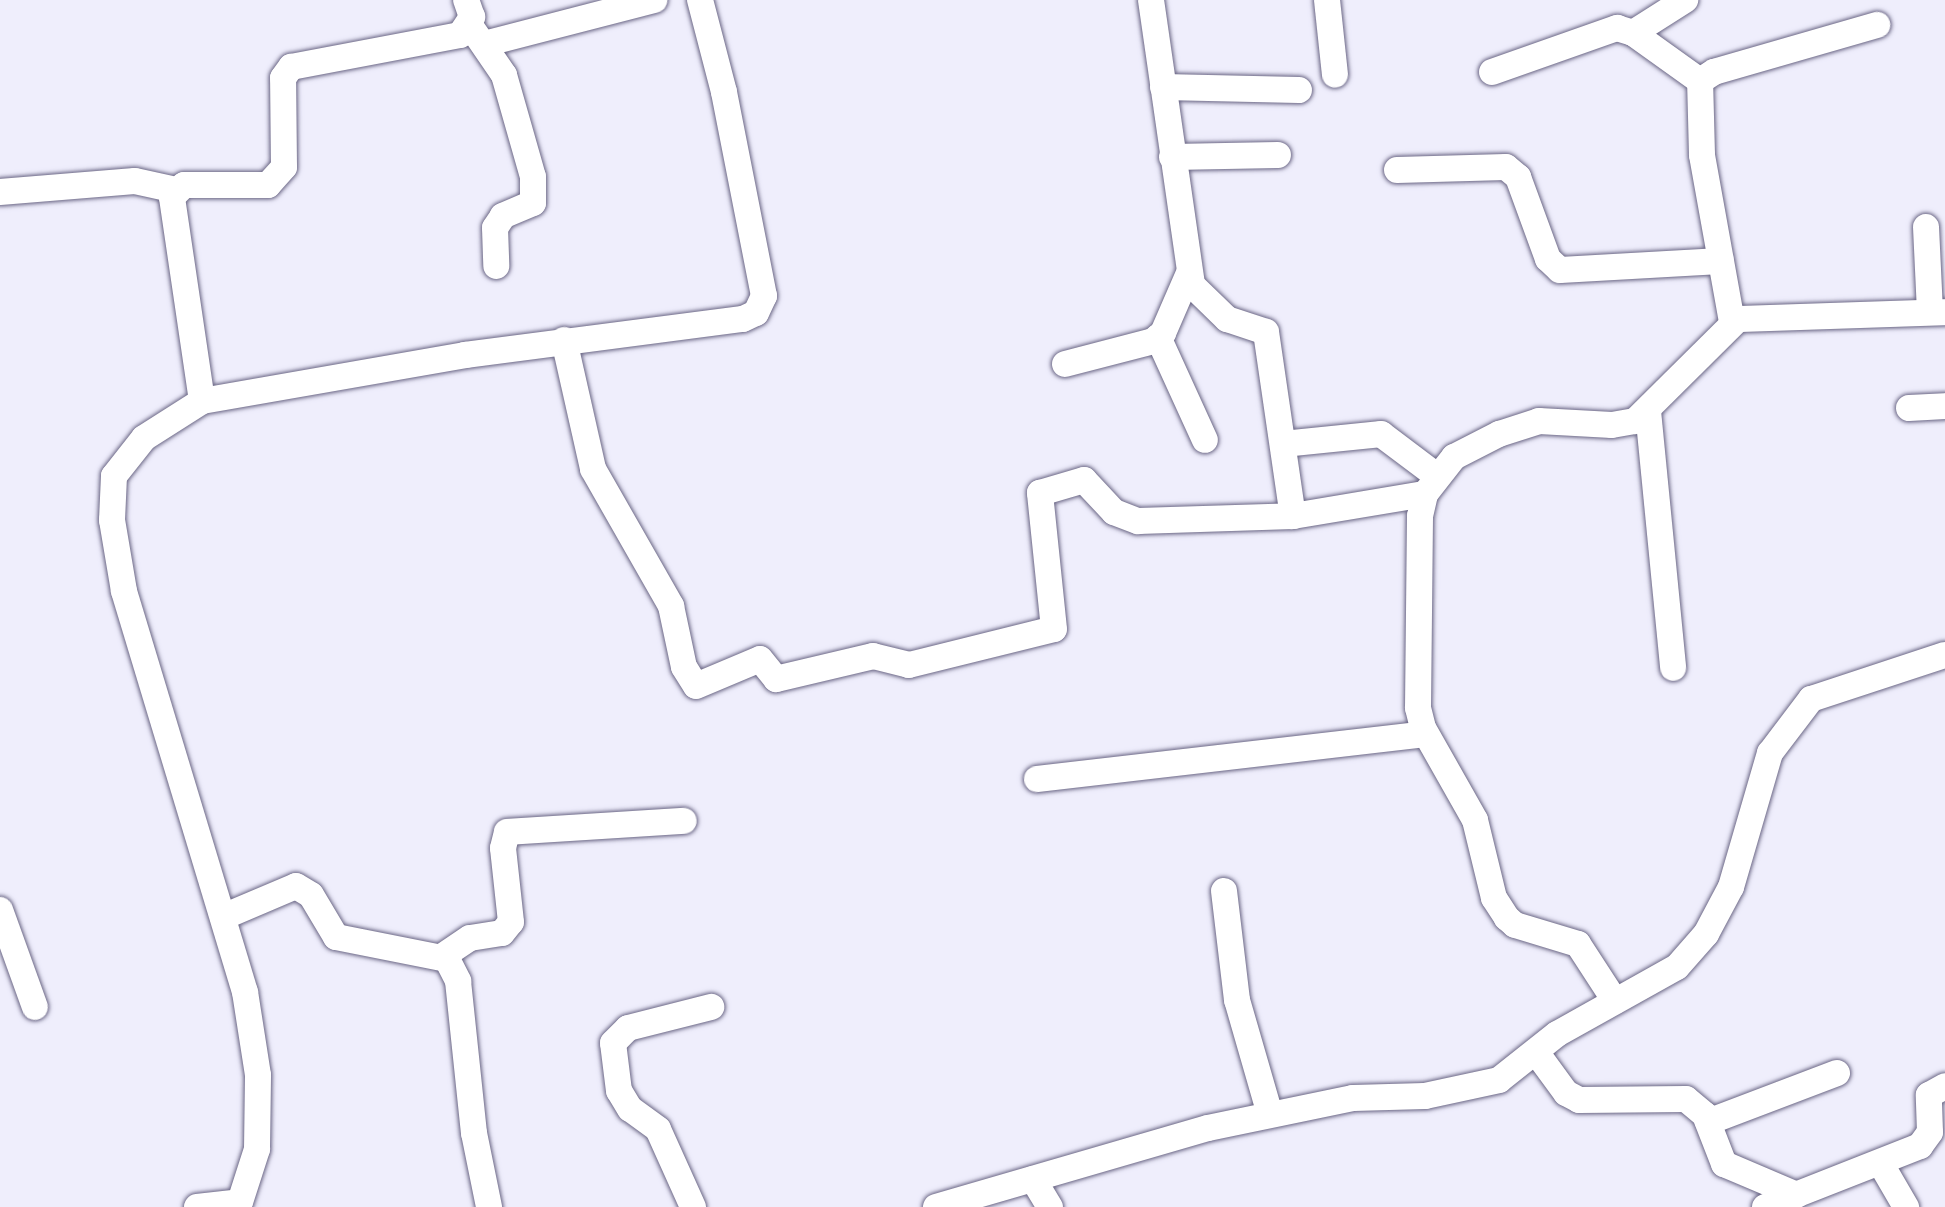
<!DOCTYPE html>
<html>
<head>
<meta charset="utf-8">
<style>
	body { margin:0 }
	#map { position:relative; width:1945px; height:1207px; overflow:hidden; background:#efeefc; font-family:"Asap Condensed",sans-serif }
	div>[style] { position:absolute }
	.roads { filter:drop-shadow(0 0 2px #6a6685) drop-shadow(0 0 2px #6a6685) }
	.minor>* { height:26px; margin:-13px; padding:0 13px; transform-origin:13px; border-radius:13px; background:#fff }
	span { translate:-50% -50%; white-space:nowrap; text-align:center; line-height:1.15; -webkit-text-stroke:7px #efeefc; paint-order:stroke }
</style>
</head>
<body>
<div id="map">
	<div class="roads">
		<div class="minor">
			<div style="left:1151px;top:0;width:288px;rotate:81.8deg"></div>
			<div style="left:1192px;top:285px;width:49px;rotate:44.2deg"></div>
			<div style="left:1227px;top:319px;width:41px;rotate:18.4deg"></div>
			<div style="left:1266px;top:332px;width:186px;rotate:81.7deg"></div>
			<div style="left:1327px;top:0;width:75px;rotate:83.9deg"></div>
			<div style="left:469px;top:24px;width:62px;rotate:55.5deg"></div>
			<div style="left:504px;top:75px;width:106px;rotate:74.1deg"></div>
			<div style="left:533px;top:177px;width:26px;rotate:90deg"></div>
			<div style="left:533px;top:203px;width:33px;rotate:157deg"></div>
			<div style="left:503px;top:216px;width:14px;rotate:124deg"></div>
			<div style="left:495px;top:228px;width:38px;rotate:88deg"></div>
			<div style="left:1633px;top:33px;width:62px;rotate:-32.4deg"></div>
			<div style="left:484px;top:44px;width:176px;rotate:-14.5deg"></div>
			<div style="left:1492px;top:72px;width:133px;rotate:-19.4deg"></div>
			<div style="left:1617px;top:28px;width:17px;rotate:17deg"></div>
			<div style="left:1633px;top:33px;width:82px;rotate:35.6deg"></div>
			<div style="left:1163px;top:87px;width:136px;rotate:1.3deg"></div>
			<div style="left:1172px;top:157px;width:106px;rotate:-1.1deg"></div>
			<div style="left:1397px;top:170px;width:109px;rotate:-1.6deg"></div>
			<div style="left:1506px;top:167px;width:16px;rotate:40deg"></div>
			<div style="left:1518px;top:177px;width:87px;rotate:69.9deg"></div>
			<div style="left:1548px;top:259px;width:16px;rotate:43deg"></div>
			<div style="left:1560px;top:270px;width:161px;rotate:-3.2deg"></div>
			<div style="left:0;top:192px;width:135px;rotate:-4.7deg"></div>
			<div style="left:135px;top:181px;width:42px;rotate:12.4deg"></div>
			<div style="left:1926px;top:227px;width:85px;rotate:87.3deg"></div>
			<div style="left:1732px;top:322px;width:170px;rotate:-100.2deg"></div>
			<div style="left:1702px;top:155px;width:74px;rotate:-91.5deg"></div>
			<div style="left:1700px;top:81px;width:17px;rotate:-33deg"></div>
			<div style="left:1714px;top:72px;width:170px;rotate:-16.1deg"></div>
			<div style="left:1158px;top:337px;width:113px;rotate:65.5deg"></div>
			<div style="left:564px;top:340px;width:132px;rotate:77.3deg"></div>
			<div style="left:593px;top:469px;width:158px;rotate:60.3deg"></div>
			<div style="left:671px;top:606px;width:62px;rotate:78deg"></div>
			<div style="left:684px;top:667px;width:22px;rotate:58deg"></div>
			<div style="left:696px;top:686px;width:69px;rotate:-22.9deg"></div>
			<div style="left:760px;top:659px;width:26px;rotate:51deg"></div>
			<div style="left:776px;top:679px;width:100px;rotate:-13.3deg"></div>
			<div style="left:873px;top:656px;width:37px;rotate:14deg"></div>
			<div style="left:909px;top:665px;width:149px;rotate:-13.9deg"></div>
			<div style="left:1054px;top:629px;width:137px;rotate:-95.9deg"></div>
			<div style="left:1040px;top:493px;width:46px;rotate:-16.5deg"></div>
			<div style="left:1084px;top:480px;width:44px;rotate:46.8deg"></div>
			<div style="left:1114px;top:512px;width:26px;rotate:21deg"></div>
			<div style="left:1138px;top:521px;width:155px;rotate:-1.8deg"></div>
			<div style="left:1293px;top:516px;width:134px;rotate:-9.5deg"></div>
			<div style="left:1065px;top:364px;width:91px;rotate:-14.6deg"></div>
			<div style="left:1153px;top:341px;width:13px;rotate:-39deg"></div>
			<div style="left:1163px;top:333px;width:65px;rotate:-66.6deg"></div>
			<div style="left:202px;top:401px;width:267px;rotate:-9.9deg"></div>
			<div style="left:465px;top:355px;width:280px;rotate:-7.4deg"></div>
			<div style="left:743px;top:319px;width:14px;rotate:-25deg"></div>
			<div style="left:756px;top:313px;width:19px;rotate:-65deg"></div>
			<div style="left:764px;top:296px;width:208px;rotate:-101.1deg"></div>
			<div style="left:724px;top:92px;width:95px;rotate:-104.6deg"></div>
			<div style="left:1909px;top:408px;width:36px;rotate:-3deg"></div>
			<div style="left:1648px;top:411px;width:258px;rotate:84.4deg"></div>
			<div style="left:1283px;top:444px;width:99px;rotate:-5.8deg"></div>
			<div style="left:1381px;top:434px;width:70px;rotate:36.9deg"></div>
			<div style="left:1037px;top:779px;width:391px;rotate:-6.6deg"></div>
			<div style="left:1224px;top:891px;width:110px;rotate:83.2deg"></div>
			<div style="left:1237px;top:1000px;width:119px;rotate:73.9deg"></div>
			<div style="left:0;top:910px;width:103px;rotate:70.2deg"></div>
			<div style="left:223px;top:917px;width:79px;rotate:-23deg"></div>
			<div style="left:296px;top:886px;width:17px;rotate:31deg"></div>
			<div style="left:311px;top:895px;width:49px;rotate:59.2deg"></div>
			<div style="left:336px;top:937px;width:113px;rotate:11.2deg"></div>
			<div style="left:447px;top:959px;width:25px;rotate:63deg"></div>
			<div style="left:458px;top:981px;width:153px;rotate:84deg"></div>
			<div style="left:474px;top:1133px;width:76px;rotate:78.5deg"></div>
			<div style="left:443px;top:956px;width:32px;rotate:-34deg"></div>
			<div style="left:470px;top:938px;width:32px;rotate:-9deg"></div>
			<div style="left:502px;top:933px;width:14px;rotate:-51deg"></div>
			<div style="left:511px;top:922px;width:74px;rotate:-96.2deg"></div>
			<div style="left:503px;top:848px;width:16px;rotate:-76deg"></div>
			<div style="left:507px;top:832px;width:177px;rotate:-3.6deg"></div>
			<div style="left:1615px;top:1001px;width:68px;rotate:-123deg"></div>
			<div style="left:1578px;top:944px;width:66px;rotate:-163.2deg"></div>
			<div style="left:1515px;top:925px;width:11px;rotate:-139deg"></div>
			<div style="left:1507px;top:918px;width:24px;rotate:-123deg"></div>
			<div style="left:1494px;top:898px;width:80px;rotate:-103.7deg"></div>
			<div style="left:1475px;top:820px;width:106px;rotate:-119.5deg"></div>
			<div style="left:1423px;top:728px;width:21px;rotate:-104deg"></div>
			<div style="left:1418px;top:708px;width:192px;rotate:-89.4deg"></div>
			<div style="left:1420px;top:516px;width:23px;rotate:-77deg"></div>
			<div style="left:1425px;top:494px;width:47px;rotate:-51.9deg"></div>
			<div style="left:1454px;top:457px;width:51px;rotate:-27.1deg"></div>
			<div style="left:1499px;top:434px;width:42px;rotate:-18deg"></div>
			<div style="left:1539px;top:421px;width:73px;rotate:3.1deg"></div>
			<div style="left:1612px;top:425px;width:23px;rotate:-10deg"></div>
			<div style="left:1635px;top:421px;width:145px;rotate:-44.7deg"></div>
			<div style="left:1738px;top:319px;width:207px;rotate:-1.9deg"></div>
			<div style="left:1536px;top:1052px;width:51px;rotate:53.8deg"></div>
			<div style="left:1566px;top:1093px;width:15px;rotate:28deg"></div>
			<div style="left:1579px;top:1100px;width:107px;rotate:-0.5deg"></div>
			<div style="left:1686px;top:1099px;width:25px;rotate:40deg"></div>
			<div style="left:1705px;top:1115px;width:53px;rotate:68.8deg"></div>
			<div style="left:1724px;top:1164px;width:79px;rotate:23deg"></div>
			<div style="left:1708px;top:1122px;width:138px;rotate:-20.8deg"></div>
			<div style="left:1881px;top:1164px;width:50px;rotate:59.8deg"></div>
			<div style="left:1033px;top:1179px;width:33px;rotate:59deg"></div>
			<div style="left:197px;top:1207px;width:43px;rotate:-6.6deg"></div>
			<div style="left:240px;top:1202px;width:56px;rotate:-72.2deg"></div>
			<div style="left:257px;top:1149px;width:74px;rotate:-89.2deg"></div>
			<div style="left:258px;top:1075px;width:84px;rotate:-98.9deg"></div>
			<div style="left:245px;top:992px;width:419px;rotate:-106.8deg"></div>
			<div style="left:124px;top:591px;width:72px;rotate:-99.6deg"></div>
			<div style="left:112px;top:520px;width:44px;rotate:-87.4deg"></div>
			<div style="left:114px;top:476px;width:48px;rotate:-51.7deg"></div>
			<div style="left:144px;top:438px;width:69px;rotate:-32.5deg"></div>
			<div style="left:202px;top:401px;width:206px;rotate:-98.4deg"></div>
			<div style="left:172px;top:197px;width:17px;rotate:-45deg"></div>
			<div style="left:184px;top:185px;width:84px"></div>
			<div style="left:268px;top:185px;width:24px;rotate:-48deg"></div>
			<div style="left:284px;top:167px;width:89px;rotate:-90.6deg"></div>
			<div style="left:283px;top:78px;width:14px;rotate:-54deg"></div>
			<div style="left:291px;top:67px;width:172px;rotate:-10.7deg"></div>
			<div style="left:460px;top:35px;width:22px;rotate:-56deg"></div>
			<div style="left:472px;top:17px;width:18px;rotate:-109deg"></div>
			<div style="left:693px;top:1207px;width:85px;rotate:-114.2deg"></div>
			<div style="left:658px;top:1129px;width:34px;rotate:-144deg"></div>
			<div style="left:630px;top:1109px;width:21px;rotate:-121deg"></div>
			<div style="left:619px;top:1091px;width:48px;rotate:-97.1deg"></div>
			<div style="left:613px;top:1043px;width:21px;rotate:-45deg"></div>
			<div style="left:628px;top:1028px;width:86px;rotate:-14.2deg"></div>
			<div style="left:936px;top:1207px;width:283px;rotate:-16.2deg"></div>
			<div style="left:1208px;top:1128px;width:148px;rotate:-11.7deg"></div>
			<div style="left:1353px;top:1098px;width:72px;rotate:-1.6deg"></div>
			<div style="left:1425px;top:1096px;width:76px;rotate:-12.2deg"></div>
			<div style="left:1499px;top:1080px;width:74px;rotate:-38.4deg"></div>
			<div style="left:1557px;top:1034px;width:137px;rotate:-29.2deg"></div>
			<div style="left:1677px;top:967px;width:44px;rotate:-48.7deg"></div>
			<div style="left:1706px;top:934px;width:53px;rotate:-62deg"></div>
			<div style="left:1731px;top:887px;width:140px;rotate:-73.8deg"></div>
			<div style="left:1770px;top:753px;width:68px;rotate:-52.8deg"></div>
			<div style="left:1811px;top:699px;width:141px;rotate:-18.2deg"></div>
			<div style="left:1765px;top:1207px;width:167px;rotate:-21.5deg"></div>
			<div style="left:1920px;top:1146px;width:17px;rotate:-54deg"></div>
			<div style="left:1930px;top:1132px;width:37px;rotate:-92deg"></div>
			<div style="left:1929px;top:1095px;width:18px;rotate:-29deg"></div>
		</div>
	</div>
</div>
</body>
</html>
